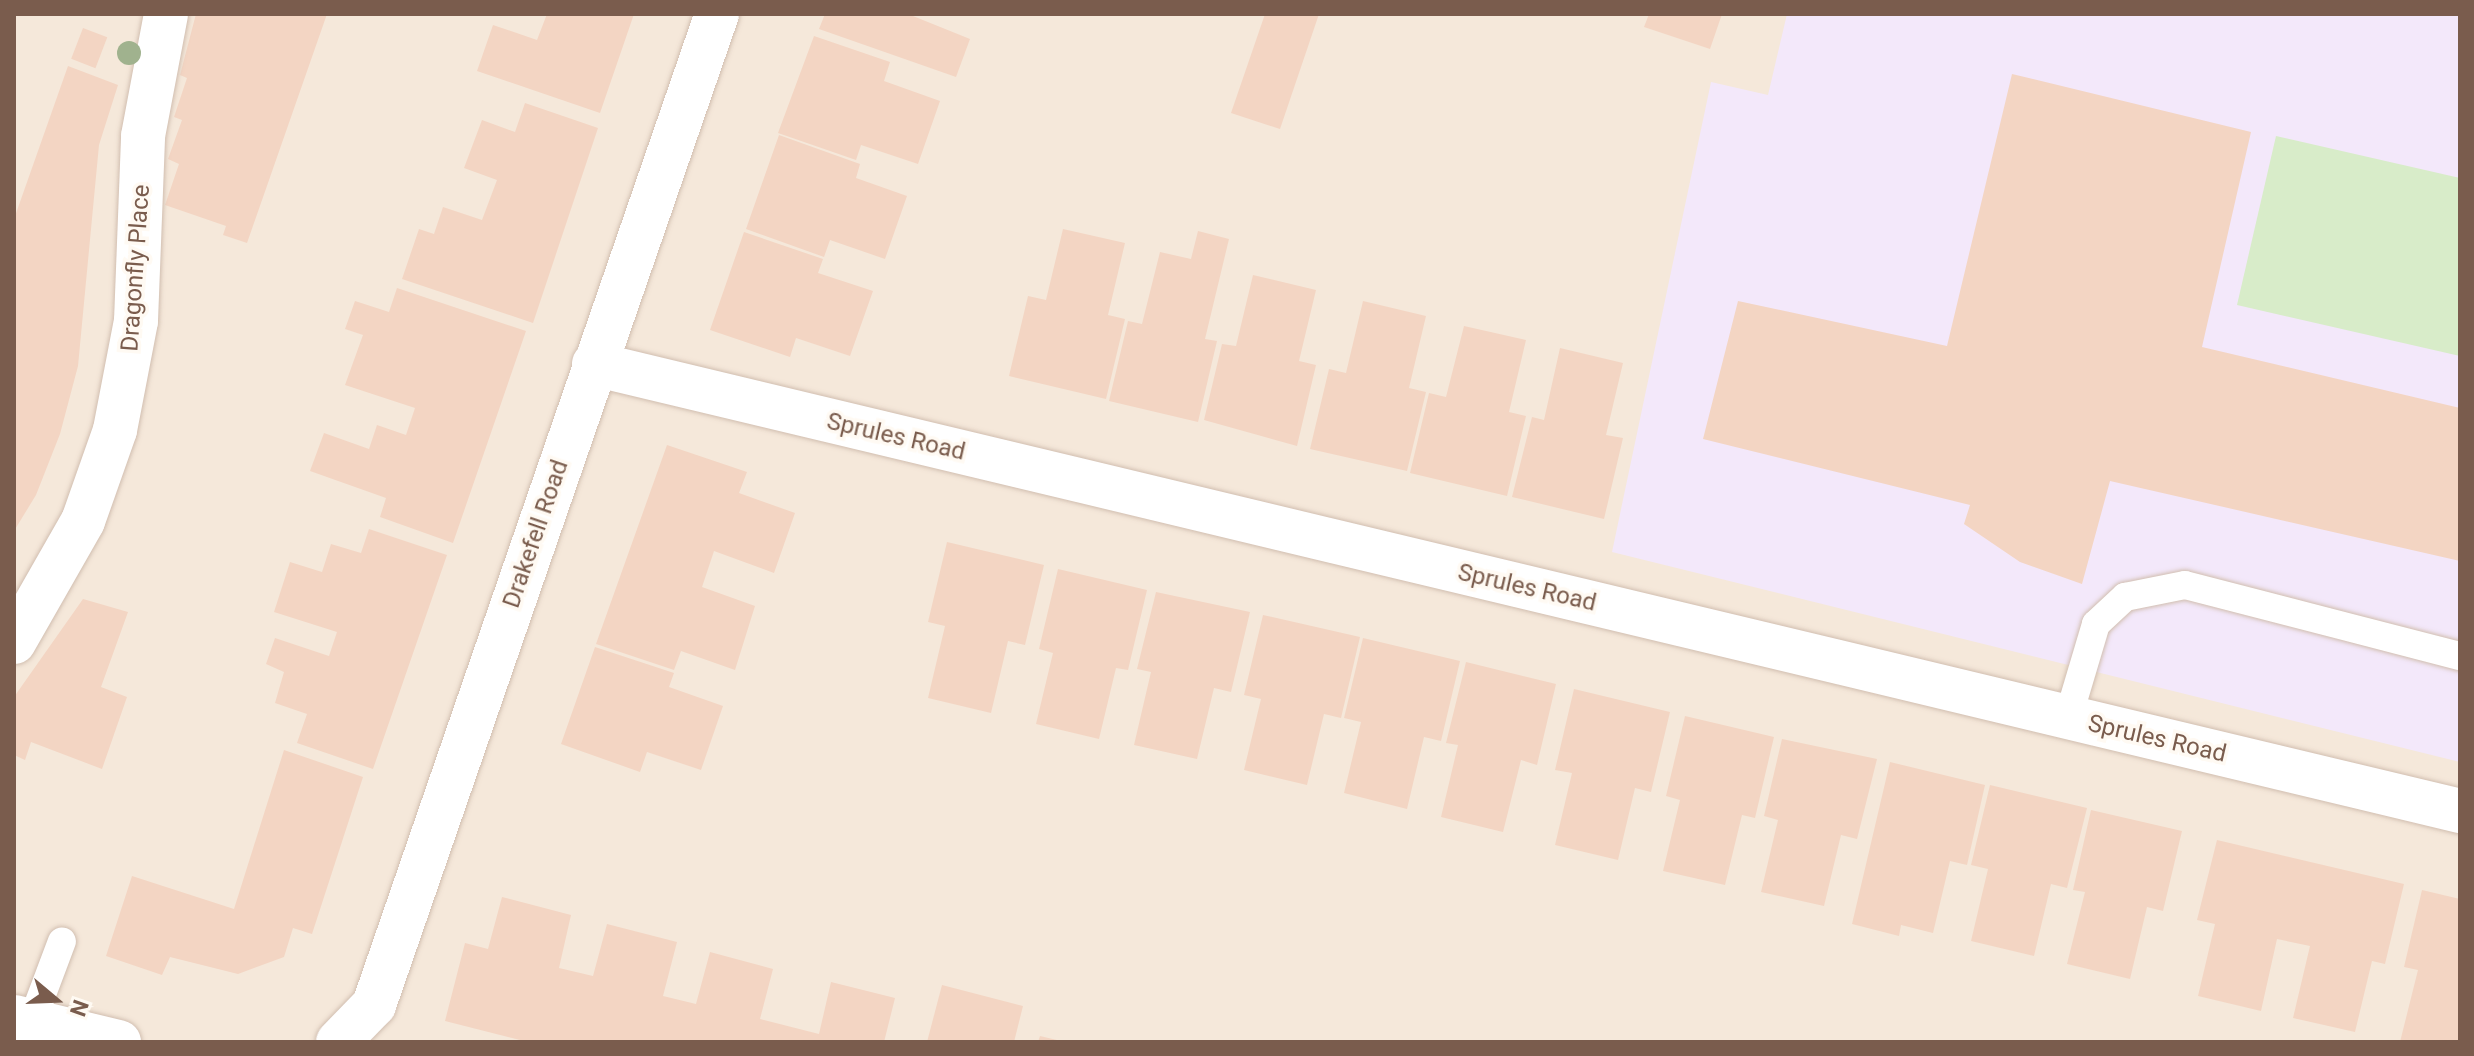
<!DOCTYPE html>
<html>
<head>
<meta charset="utf-8">
<style>
	body { margin:0 }
	#map { position:relative; width:2474px; height:1056px; overflow:hidden; background:#fdf6ec; font-family:Roboto,sans-serif }
	div>[style] { position:absolute }
	.residential>* { inset:0; background:#f5e8da; transform-origin:0 0 }
	.education>* { inset:0; background:#f3e8fa }
	.green>* { inset:0; background:#d8ecc9 }
	.building>* { inset:0; background:#f3d5c3; transform-origin:0 0 }
	.roads { filter:drop-shadow(0 0 2px #d1beb0) drop-shadow(0 0 2px #d1beb0) }
	.service>* { height:28px; margin:-14px; padding:0 14px; transform-origin:14px; border-radius:14px; background:#fff }
	.minor>* { height:44px; margin:-22px; padding:0 22px; transform-origin:22px; border-radius:22px; background:#fff }
	.secondary>* { height:44px; margin:-22px; padding:0 22px; transform-origin:22px; border-radius:22px; background:#fff }
	.trees>* { width:24px; height:24px; margin:-12px; border-radius:50%; background:#a0b28e }
	span { translate:-50% -50%; white-space:nowrap; text-align:center; line-height:1.15; -webkit-text-stroke:7px #fffaf3; paint-order:stroke }
	.street-label { font-size:24px; color:#7a5c4d }
	.frame { position:absolute; inset:0; border:16px solid #7a5c4d; pointer-events:none }
	.north { position:absolute; left:16px; top:960px; width:80px; height:80px; -webkit-text-stroke:6px #fffaf3; paint-order:stroke; rotate:109deg; font-size:22px; font-weight:700; line-height:32px; text-align:center; color:#7a5c4d }
	.north::after { content:''; display:block; margin:auto; width:28px; height:36px; background:#7a5c4d; clip-path:polygon(50% 0,100% 100%,50% 72%,0 100%) }
</style>
</head>
<body>
<div id="map">
	<div class="residential">
		<div style="left:14px;top:14px;width:2446px;height:1028px"></div>
	</div>
	<div class="education">
		<div style="clip-path:polygon(1787px 14px,2460px 14px,2460px 762px,1612px 552px,1711px 82px,1768px 95px)"></div>
	</div>
	<div class="green">
		<div style="clip-path:polygon(2276px 136px,2460px 178px,2460px 356px,2237px 305px)"></div>
	</div>
	<div class="building">
		<div style="clip-path:polygon(196px 14px,327px 14px,247px 243px,223px 235px,226px 226px,165px 205px,179px 164px,168px 159px,182px 120px,174px 117px,187px 78px,180px 75px)"></div>
		<div style="clip-path:polygon(547px 14px,634px 14px,600px 113px,477px 71px,493px 25px,537px 40px)"></div>
		<div style="clip-path:polygon(825px 14px,908px 14px,970px 39px,956px 77px,819px 29px)"></div>
		<div style="clip-path:polygon(1265px 14px,1319px 14px,1280px 129px,1231px 113px)"></div>
		<div style="clip-path:polygon(1649px 14px,1722px 14px,1710px 49px,1644px 27px)"></div>
		<div style="left:83px;top:28px;width:26px;height:33px;rotate:21deg"></div>
		<div style="clip-path:polygon(814px 36px,890px 62px,884px 81px,940px 101px,918px 164px,861px 145px,856px 160px,778px 133px)"></div>
		<div style="clip-path:polygon(68px 66px,118px 85px,99px 145px,78px 366px,60px 434px,36px 495px,14px 531px,14px 219px)"></div>
		<div style="clip-path:polygon(2012px 74px,2251px 132px,2202px 347px,2460px 408px,2460px 561px,2110px 481px,2082px 584px,2020px 562px,1964px 524px,1970px 505px,1703px 439px,1738px 301px,1947px 346px)"></div>
		<div style="clip-path:polygon(525px 103px,598px 128px,533px 323px,402px 279px,419px 229px,434px 234px,443px 207px,482px 220px,497px 180px,464px 168px,482px 120px,515px 132px)"></div>
		<div style="clip-path:polygon(779px 135px,860px 164px,856px 178px,907px 196px,885px 259px,830px 240px,824px 257px,746px 229px)"></div>
		<div style="clip-path:polygon(1063px 229px,1125px 243px,1108px 315px,1125px 319px,1106px 399px,1009px 376px,1028px 296px,1046px 300px)"></div>
		<div style="clip-path:polygon(1198px 231px,1229px 239px,1205px 339px,1217px 341px,1198px 422px,1109px 401px,1128px 321px,1142px 324px,1160px 252px,1191px 259px)"></div>
		<div style="clip-path:polygon(744px 232px,823px 259px,818px 273px,873px 291px,850px 356px,796px 338px,790px 357px,710px 330px)"></div>
		<div style="clip-path:polygon(1253px 275px,1316px 290px,1299px 361px,1316px 365px,1297px 446px,1204px 420px,1222px 344px,1236px 346px)"></div>
		<div style="clip-path:polygon(397px 288px,526px 331px,453px 543px,380px 517px,386px 498px,310px 471px,324px 433px,369px 449px,377px 425px,406px 435px,415px 408px,345px 385px,363px 335px,345px 329px,355px 301px,389px 312px)"></div>
		<div style="clip-path:polygon(1363px 301px,1426px 316px,1409px 388px,1426px 392px,1407px 471px,1310px 449px,1329px 369px,1346px 373px)"></div>
		<div style="clip-path:polygon(1464px 326px,1526px 340px,1509px 412px,1526px 416px,1507px 496px,1410px 473px,1429px 393px,1446px 397px)"></div>
		<div style="clip-path:polygon(1560px 348px,1623px 363px,1606px 435px,1623px 438px,1604px 519px,1512px 497px,1532px 417px,1544px 420px)"></div>
		<div style="clip-path:polygon(667px 445px,747px 472px,739px 493px,795px 513px,774px 573px,714px 551px,702px 587px,755px 606px,735px 670px,681px 651px,674px 670px,596px 644px)"></div>
		<div style="clip-path:polygon(369px 529px,447px 555px,373px 769px,297px 743px,307px 714px,275px 703px,284px 672px,266px 664px,275px 638px,329px 656px,337px 632px,274px 612px,290px 562px,322px 572px,331px 544px,361px 553px)"></div>
		<div style="clip-path:polygon(947px 542px,1044px 565px,1025px 645px,1008px 641px,991px 713px,928px 698px,945px 626px,928px 622px)"></div>
		<div style="clip-path:polygon(1058px 569px,1147px 590px,1128px 670px,1116px 668px,1099px 739px,1036px 724px,1053px 653px,1039px 649px)"></div>
		<div style="clip-path:polygon(1156px 592px,1250px 612px,1231px 692px,1214px 688px,1197px 759px,1134px 745px,1151px 672px,1137px 669px)"></div>
		<div style="clip-path:polygon(83px 599px,128px 612px,101px 687px,127px 697px,102px 769px,31px 742px,25px 760px,14px 755px,14px 697px)"></div>
		<div style="clip-path:polygon(1263px 615px,1360px 637px,1341px 718px,1324px 714px,1307px 785px,1244px 770px,1261px 699px,1244px 695px)"></div>
		<div style="clip-path:polygon(1363px 638px,1460px 661px,1441px 741px,1424px 737px,1407px 809px,1344px 793px,1361px 722px,1344px 718px)"></div>
		<div style="clip-path:polygon(595px 647px,674px 673px,669px 687px,723px 706px,701px 770px,647px 752px,640px 772px,561px 744px)"></div>
		<div style="clip-path:polygon(1466px 662px,1556px 684px,1537px 765px,1521px 760px,1503px 832px,1441px 817px,1458px 745px,1446px 743px)"></div>
		<div style="clip-path:polygon(1574px 689px,1670px 712px,1651px 792px,1635px 788px,1618px 860px,1555px 845px,1572px 773px,1555px 770px)"></div>
		<div style="clip-path:polygon(1685px 716px,1774px 737px,1755px 818px,1742px 815px,1725px 885px,1663px 871px,1680px 800px,1666px 796px)"></div>
		<div style="clip-path:polygon(1782px 739px,1877px 759px,1857px 839px,1841px 835px,1824px 906px,1761px 892px,1778px 820px,1764px 816px)"></div>
		<div style="clip-path:polygon(284px 750px,363px 777px,312px 934px,293px 928px,284px 957px,238px 974px,170px 957px,162px 975px,106px 956px,132px 876px,234px 909px)"></div>
		<div style="clip-path:polygon(1890px 762px,1985px 785px,1967px 865px,1950px 861px,1933px 933px,1901px 925px,1899px 936px,1852px 924px)"></div>
		<div style="clip-path:polygon(1990px 785px,2087px 808px,2067px 888px,2051px 884px,2034px 956px,1971px 941px,1988px 869px,1971px 865px)"></div>
		<div style="clip-path:polygon(2091px 810px,2182px 831px,2163px 911px,2147px 907px,2130px 979px,2067px 964px,2085px 892px,2073px 890px)"></div>
		<div style="clip-path:polygon(2217px 840px,2404px 884px,2385px 964px,2372px 961px,2355px 1032px,2293px 1018px,2310px 946px,2277px 939px,2261px 1011px,2198px 996px,2215px 924px,2197px 920px)"></div>
		<div style="clip-path:polygon(2422px 890px,2460px 899px,2460px 1042px,2400px 1042px,2418px 970px,2404px 967px)"></div>
		<div style="clip-path:polygon(502px 897px,571px 915px,559px 968px,593px 976px,607px 924px,677px 942px,663px 996px,696px 1004px,710px 952px,773px 969px,760px 1019px,819px 1034px,831px 982px,895px 998px,884px 1042px,528px 1042px,445px 1021px,465px 943px,488px 949px)"></div>
		<div style="clip-path:polygon(942px 985px,1023px 1006px,1014px 1042px,927px 1042px)"></div>
		<div style="clip-path:polygon(1040px 1036px,1061px 1041px,1061px 1042px,1038px 1042px)"></div>
	</div>
	<div class="roads">
		<div class="service">
			<div style="left:2068px;top:718px;width:98px;rotate:-73.4deg"></div>
			<div style="left:2096px;top:624px;width:40px;rotate:-43deg"></div>
			<div style="left:2125px;top:597px;width:61px;rotate:-11.3deg"></div>
			<div style="left:2185px;top:585px;width:284px;rotate:14.5deg"></div>
			<div style="left:32px;top:1021px;width:85px;rotate:-69.4deg"></div>
		</div>
		<div class="minor">
			<div style="left:594px;top:364px;width:1919px;rotate:13.47deg"></div>
			<div style="left:14px;top:642px;width:139px;rotate:-60.3deg"></div>
			<div style="left:83px;top:521px;width:96px;rotate:-70.6deg"></div>
			<div style="left:115px;top:430px;width:111px;rotate:-79.1deg"></div>
			<div style="left:136px;top:321px;width:185px;rotate:-87.8deg"></div>
			<div style="left:143px;top:136px;width:124px;rotate:-79.3deg"></div>
		</div>
		<div class="secondary">
			<div style="left:14px;top:1017px;width:108px;rotate:13.4deg"></div>
			<div style="left:338px;top:1042px;width:52px;rotate:-45.8deg"></div>
			<div style="left:374px;top:1005px;width:1049px;rotate:-70.91deg"></div>
		</div>
	</div>
	<div class="trees">
		<div style="left:129px;top:53px"></div>
	</div>
	<div class="street-label">
		<span style="left:136px;top:268px;rotate:-86deg">Dragonfly Place</span>
		<span style="left:896px;top:437px;rotate:13deg">Sprules Road</span>
		<span style="left:536px;top:534px;rotate:-71deg">Drakefell Road</span>
		<span style="left:1527px;top:588px;rotate:13deg">Sprules Road</span>
		<span style="left:2157px;top:739px;rotate:13deg">Sprules Road</span>
	</div>
	<div class="frame"></div>
	<div class="north">N</div>
</div>
</body>
</html>
